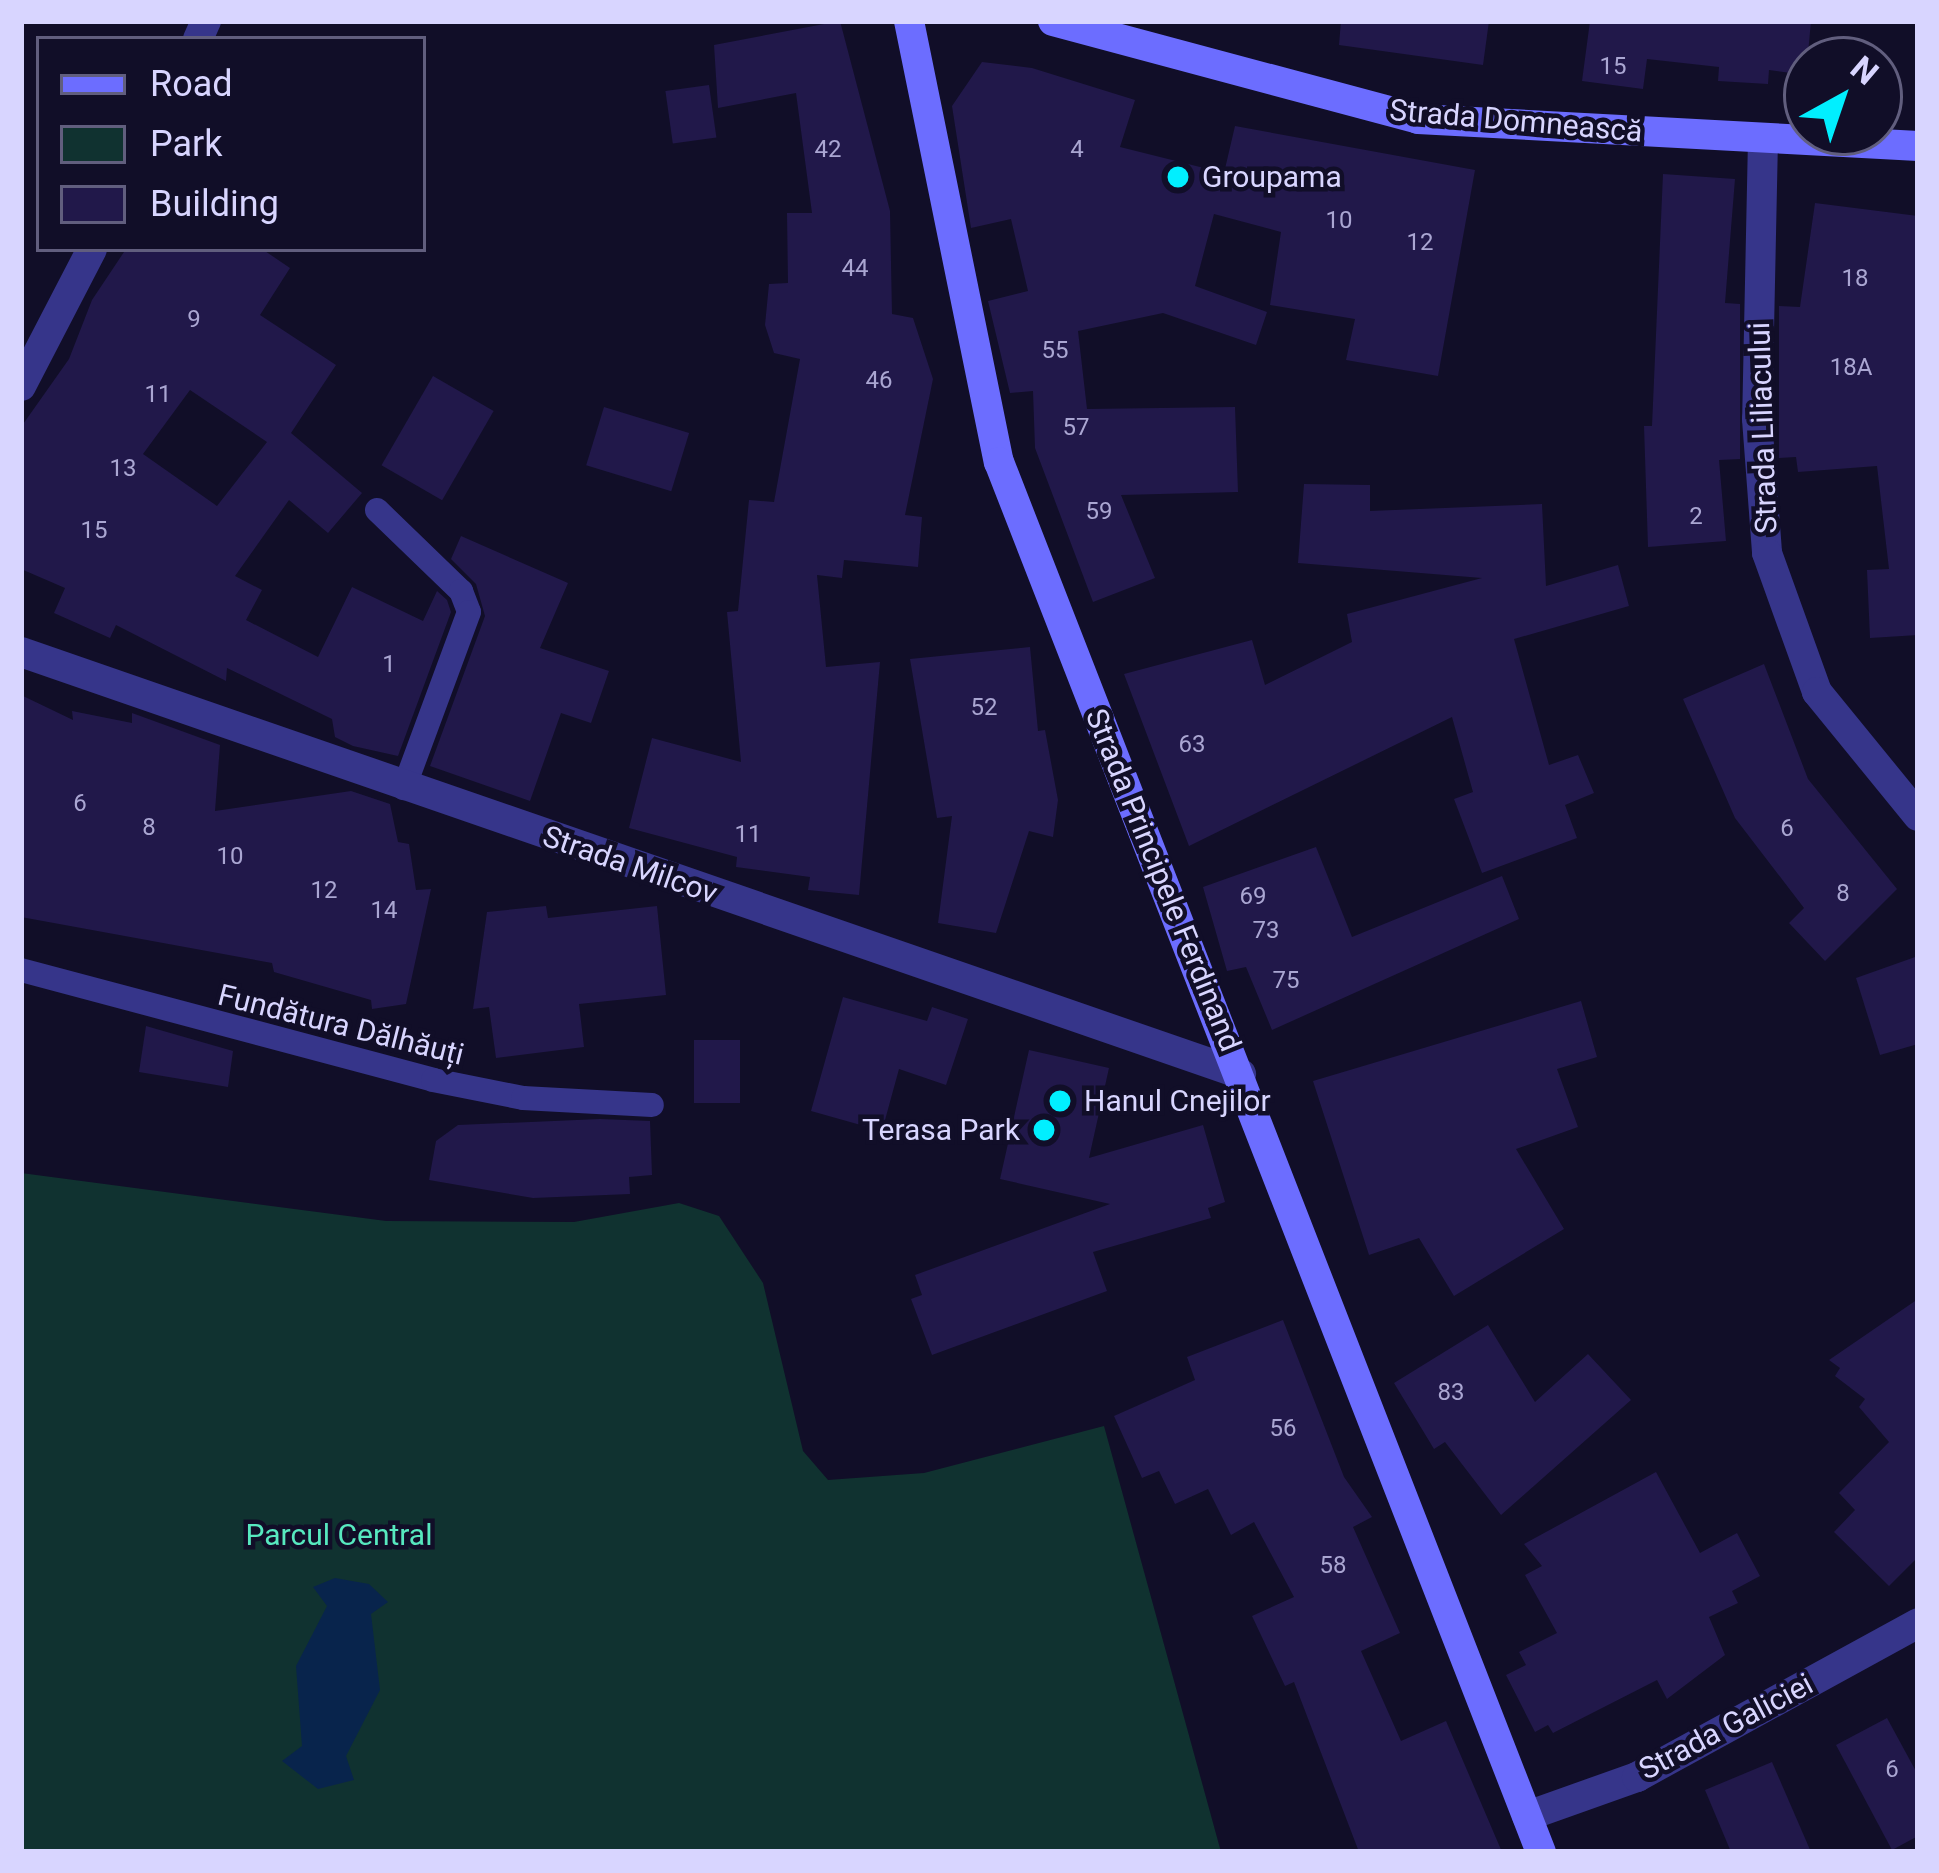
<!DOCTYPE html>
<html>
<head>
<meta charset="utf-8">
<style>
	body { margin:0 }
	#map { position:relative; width:1939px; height:1873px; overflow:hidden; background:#110e28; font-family:Roboto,sans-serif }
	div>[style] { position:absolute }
	.green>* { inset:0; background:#103230 }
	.water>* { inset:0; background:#08244c }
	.building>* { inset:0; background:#21184a; transform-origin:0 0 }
	.lane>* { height:24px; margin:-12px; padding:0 12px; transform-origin:12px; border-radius:12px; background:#36358a }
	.street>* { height:30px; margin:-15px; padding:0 15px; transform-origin:15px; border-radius:15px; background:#36358a }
	.secondary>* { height:30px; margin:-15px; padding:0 15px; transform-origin:15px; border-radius:15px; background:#6c6dff }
	.dots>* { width:33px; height:33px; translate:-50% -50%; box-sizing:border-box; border:6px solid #110e28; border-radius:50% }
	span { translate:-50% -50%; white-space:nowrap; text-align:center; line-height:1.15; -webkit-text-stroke:9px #110e28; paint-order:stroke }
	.number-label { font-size:24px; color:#aaa6d2 }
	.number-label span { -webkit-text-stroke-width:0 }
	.street-label { font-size:30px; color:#d8d5ff }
	.poi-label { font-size:30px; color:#d8d5ff }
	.left { translate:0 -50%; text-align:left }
	.right { translate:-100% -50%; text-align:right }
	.park-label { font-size:30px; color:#57e8bf }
	.frame { position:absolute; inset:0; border:24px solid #d8d5ff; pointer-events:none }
	.legend { position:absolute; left:36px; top:36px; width:390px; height:216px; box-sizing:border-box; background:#110e28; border:3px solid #615e7e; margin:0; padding:15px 21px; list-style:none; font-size:36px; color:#d8d5ff }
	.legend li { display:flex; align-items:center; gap:24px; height:60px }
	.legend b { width:60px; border:3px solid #615e7e }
	.north { position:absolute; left:1783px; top:36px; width:120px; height:120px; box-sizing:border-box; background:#110e28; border:3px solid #615e7e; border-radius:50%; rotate:40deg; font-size:33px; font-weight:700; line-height:48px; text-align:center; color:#d8d5ff }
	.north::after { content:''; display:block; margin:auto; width:42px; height:54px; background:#01efff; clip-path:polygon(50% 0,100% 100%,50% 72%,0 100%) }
</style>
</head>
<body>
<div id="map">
	<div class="green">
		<div style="clip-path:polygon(21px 1173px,386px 1221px,574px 1222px,679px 1203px,719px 1216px,763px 1283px,803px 1451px,828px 1480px,924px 1473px,1104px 1426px,1221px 1852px,21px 1852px)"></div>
	</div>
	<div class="water">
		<div style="clip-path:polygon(335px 1578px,369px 1584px,388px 1602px,371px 1614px,380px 1690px,346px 1756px,354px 1780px,318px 1789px,282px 1761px,302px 1746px,296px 1666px,327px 1606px,313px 1587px)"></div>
	</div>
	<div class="building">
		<div style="clip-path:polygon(840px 21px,890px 211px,892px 314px,913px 318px,933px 379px,905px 515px,922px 517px,918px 567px,844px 560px,842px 578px,817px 575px,826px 667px,880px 662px,859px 895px,808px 890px,810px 877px,736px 867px,737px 857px,629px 828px,652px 738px,741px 762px,727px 612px,738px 611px,749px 500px,774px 502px,800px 359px,774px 353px,765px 325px,769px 284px,788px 283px,787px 213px,812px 213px,796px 93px,718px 108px,714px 45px)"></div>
		<div style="clip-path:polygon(1341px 21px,1489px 21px,1483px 65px,1339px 45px)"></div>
		<div style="clip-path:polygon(1590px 21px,1811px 21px,1806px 75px,1769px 70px,1768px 84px,1718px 81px,1719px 67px,1647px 59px,1643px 89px,1582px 81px)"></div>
		<div style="clip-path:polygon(982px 62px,1032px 68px,1135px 100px,1120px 147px,1224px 173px,1235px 126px,1475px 170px,1438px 376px,1346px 360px,1355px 319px,1270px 305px,1281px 232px,1214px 214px,1195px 286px,1267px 312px,1256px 345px,1163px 313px,1078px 331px,1087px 409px,1235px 407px,1238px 492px,1121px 495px,1155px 578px,1093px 602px,1035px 448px,1033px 391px,1010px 393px,988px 301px,1028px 291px,1011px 219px,971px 228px,952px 106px)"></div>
		<div style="left:709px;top:85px;width:53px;height:44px;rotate:82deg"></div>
		<div style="clip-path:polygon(1663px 174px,1735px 179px,1725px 303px,1740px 304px,1740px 459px,1719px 460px,1726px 541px,1648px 547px,1644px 426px,1652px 426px)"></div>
		<div style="clip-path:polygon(1815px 203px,1918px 216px,1918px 635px,1870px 638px,1867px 570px,1889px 569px,1877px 466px,1798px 472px,1796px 457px,1779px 458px,1779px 306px,1800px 307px)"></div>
		<div style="clip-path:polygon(evenodd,126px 249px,262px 249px,290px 268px,260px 315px,336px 365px,291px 433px,362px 493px,328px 533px,289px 500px,235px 576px,262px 590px,246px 620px,318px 657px,352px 587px,423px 621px,437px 591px,447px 600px,451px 612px,398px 756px,353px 746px,335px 737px,332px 719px,227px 668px,226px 681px,116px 625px,110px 638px,54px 613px,65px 588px,21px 569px,21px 427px,69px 359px,92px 300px,126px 249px,190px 390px,267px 442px,217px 506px,143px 454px,190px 390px)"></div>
		<div style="left:433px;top:376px;width:70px;height:103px;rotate:30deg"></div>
		<div style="left:604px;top:407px;width:89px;height:61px;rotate:17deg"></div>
		<div style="clip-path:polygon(1304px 484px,1370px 485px,1370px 511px,1542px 504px,1546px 586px,1618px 565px,1629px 606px,1514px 639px,1549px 765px,1578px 755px,1594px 793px,1565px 805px,1577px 838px,1482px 873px,1454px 799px,1473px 792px,1452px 717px,1189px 846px,1124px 674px,1252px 640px,1265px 685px,1352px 642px,1347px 614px,1482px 578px,1298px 563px)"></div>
		<div style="clip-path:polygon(461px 536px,568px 583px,540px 648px,609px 671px,591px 723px,561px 713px,530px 801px,430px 766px,485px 616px,476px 584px,451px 559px)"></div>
		<div style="clip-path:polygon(1030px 647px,1038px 731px,1045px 730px,1058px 800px,1053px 837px,1029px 831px,996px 933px,938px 923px,952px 816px,937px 818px,910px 659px)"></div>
		<div style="clip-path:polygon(1764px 664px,1808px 779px,1897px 889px,1825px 961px,1789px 923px,1804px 908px,1735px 818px,1683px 699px)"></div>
		<div style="clip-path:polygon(21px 695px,73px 720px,72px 711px,132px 723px,132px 713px,220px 745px,215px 811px,351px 791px,390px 804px,398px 842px,409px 844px,416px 890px,431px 889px,406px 1004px,372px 1009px,371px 1000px,274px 972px,272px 963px,21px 917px)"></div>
		<div style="clip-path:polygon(1316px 847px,1352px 937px,1502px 876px,1519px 919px,1272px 1030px,1246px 967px,1227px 971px,1203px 887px)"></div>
		<div style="clip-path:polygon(546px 906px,548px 918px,657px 906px,666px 995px,579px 1004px,584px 1047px,496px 1058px,489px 1007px,473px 1009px,487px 912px)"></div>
		<div style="clip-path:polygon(1918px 956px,1918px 1044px,1880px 1055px,1856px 978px)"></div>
		<div style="clip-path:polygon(843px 997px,927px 1021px,932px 1007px,968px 1019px,946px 1085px,899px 1069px,882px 1131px,811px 1111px)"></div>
		<div style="clip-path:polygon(1581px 1001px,1597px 1057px,1557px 1069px,1578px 1127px,1516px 1149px,1564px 1229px,1454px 1296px,1419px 1238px,1369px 1255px,1313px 1081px)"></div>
		<div style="clip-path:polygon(146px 1026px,233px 1051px,228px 1087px,139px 1072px)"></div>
		<div style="left:694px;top:1040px;width:46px;height:63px"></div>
		<div style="clip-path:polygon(1029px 1050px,1109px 1068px,1089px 1158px,1203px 1125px,1225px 1202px,1208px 1208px,1211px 1218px,1093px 1252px,1107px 1291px,932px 1355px,911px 1299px,922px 1295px,915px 1275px,1110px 1204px,1000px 1179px)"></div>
		<div style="clip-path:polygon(600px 1119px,650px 1121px,652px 1175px,629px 1177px,630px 1194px,533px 1198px,429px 1180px,436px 1141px,458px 1125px)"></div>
		<div style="clip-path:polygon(1918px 1299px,1918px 1557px,1889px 1586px,1834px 1532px,1855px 1510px,1839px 1493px,1889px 1442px,1859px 1407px,1865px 1399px,1835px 1376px,1840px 1368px,1829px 1360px)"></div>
		<div style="clip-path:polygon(1283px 1320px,1344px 1477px,1372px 1517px,1353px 1527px,1400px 1633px,1361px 1651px,1401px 1741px,1446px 1721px,1502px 1852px,1359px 1852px,1294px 1682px,1285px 1686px,1252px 1616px,1294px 1597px,1254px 1522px,1231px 1535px,1208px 1489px,1175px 1504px,1159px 1471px,1142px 1478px,1114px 1416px,1195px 1380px,1187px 1357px)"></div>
		<div style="clip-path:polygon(1488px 1325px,1535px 1402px,1588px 1354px,1631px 1400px,1501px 1515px,1445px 1442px,1434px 1449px,1394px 1383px)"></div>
		<div style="clip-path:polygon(1656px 1472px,1700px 1553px,1737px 1533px,1760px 1576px,1732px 1591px,1738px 1603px,1709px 1617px,1725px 1655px,1667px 1699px,1657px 1680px,1553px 1733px,1548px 1725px,1535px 1732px,1506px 1675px,1526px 1665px,1519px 1652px,1557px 1633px,1525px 1575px,1542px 1566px,1524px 1544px)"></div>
		<div style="clip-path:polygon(1887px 1718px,1918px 1775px,1918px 1836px,1892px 1850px,1836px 1745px)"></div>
		<div style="clip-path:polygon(1772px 1762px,1811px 1852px,1731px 1852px,1705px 1790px)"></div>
	</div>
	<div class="lane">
		<div style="left:377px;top:510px;width:117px;rotate:44deg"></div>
		<div style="left:461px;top:591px;width:22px;rotate:69deg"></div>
		<div style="left:469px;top:612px;width:188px;rotate:110.3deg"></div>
		<div style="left:21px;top:970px;width:426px;rotate:14.9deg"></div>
		<div style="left:433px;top:1080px;width:92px;rotate:11.3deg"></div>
		<div style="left:523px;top:1098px;width:129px;rotate:3.1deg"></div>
	</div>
	<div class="street">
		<div style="left:198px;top:39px;width:20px;rotate:-66deg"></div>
		<div style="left:1763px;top:139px;width:280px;rotate:91.2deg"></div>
		<div style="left:1757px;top:419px;width:134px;rotate:85.7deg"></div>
		<div style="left:1767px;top:553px;width:148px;rotate:70.2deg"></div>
		<div style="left:1817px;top:692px;width:160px;rotate:50.8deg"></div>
		<div style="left:21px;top:386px;width:154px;rotate:-62.6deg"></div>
		<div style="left:21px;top:652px;width:1291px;rotate:19.08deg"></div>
		<div style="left:1527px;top:1816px;width:117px;rotate:-19.5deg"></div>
		<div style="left:1637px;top:1777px;width:320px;rotate:-28.7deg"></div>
	</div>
	<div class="secondary">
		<div style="left:909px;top:21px;width:450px;rotate:78.5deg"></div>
		<div style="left:999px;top:462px;width:1492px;rotate:68.7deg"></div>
		<div style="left:1053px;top:21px;width:378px;rotate:15deg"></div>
		<div style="left:1418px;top:119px;width:501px;rotate:3.09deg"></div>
	</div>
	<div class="dots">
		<div style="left:1178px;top:177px;background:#01efff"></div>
		<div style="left:1060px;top:1101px;background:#01efff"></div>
		<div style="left:1044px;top:1130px;background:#01efff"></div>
	</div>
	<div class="number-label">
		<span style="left:1613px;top:67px">15</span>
		<span style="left:828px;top:150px">42</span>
		<span style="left:1077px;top:150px">4</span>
		<span style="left:1339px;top:221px">10</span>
		<span style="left:1420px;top:243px">12</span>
		<span style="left:855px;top:269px">44</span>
		<span style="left:1855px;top:279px">18</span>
		<span style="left:194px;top:320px">9</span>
		<span style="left:1055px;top:351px">55</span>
		<span style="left:1851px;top:368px">18A</span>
		<span style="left:879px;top:381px">46</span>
		<span style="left:158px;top:395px">11</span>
		<span style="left:1076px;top:428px">57</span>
		<span style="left:123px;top:469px">13</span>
		<span style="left:1099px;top:512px">59</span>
		<span style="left:1696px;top:517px">2</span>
		<span style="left:94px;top:531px">15</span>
		<span style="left:389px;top:665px">1</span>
		<span style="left:984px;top:708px">52</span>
		<span style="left:1192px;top:745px">63</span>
		<span style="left:80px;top:804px">6</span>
		<span style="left:149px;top:828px">8</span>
		<span style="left:1787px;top:829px">6</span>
		<span style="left:748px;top:835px">11</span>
		<span style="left:230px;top:857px">10</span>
		<span style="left:324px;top:891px">12</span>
		<span style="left:1843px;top:894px">8</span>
		<span style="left:1253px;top:897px">69</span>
		<span style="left:384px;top:911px">14</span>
		<span style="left:1266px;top:931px">73</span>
		<span style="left:1286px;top:981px">75</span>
		<span style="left:1451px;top:1393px">83</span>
		<span style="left:1283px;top:1429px">56</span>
		<span style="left:1333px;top:1566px">58</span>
		<span style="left:1892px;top:1770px">6</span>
	</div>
	<div class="street-label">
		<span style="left:1516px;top:121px;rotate:5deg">Strada Domnească</span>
		<span style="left:1763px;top:428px;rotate:-92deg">Strada Liliacului</span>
		<span style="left:630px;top:865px;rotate:19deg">Strada Milcov</span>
		<span style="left:1163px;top:880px;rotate:68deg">Strada Principele Ferdinand</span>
		<span style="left:341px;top:1025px;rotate:14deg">Fundătura Dălhăuți</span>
		<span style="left:1726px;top:1727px;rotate:-28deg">Strada Galiciei</span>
	</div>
	<div class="poi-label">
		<span class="left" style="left:1202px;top:177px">Groupama</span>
		<span class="left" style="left:1084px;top:1101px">Hanul Cnejilor</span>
		<span class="right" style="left:1020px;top:1130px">Terasa Park</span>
	</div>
	<div class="park-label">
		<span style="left:339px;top:1535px">Parcul Central</span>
	</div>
	<div class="frame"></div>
	<ul class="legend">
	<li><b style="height:15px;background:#6c6dff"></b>Road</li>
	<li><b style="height:33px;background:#103230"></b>Park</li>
	<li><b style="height:33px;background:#21184a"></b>Building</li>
	</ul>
	<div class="north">N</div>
</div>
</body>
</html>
